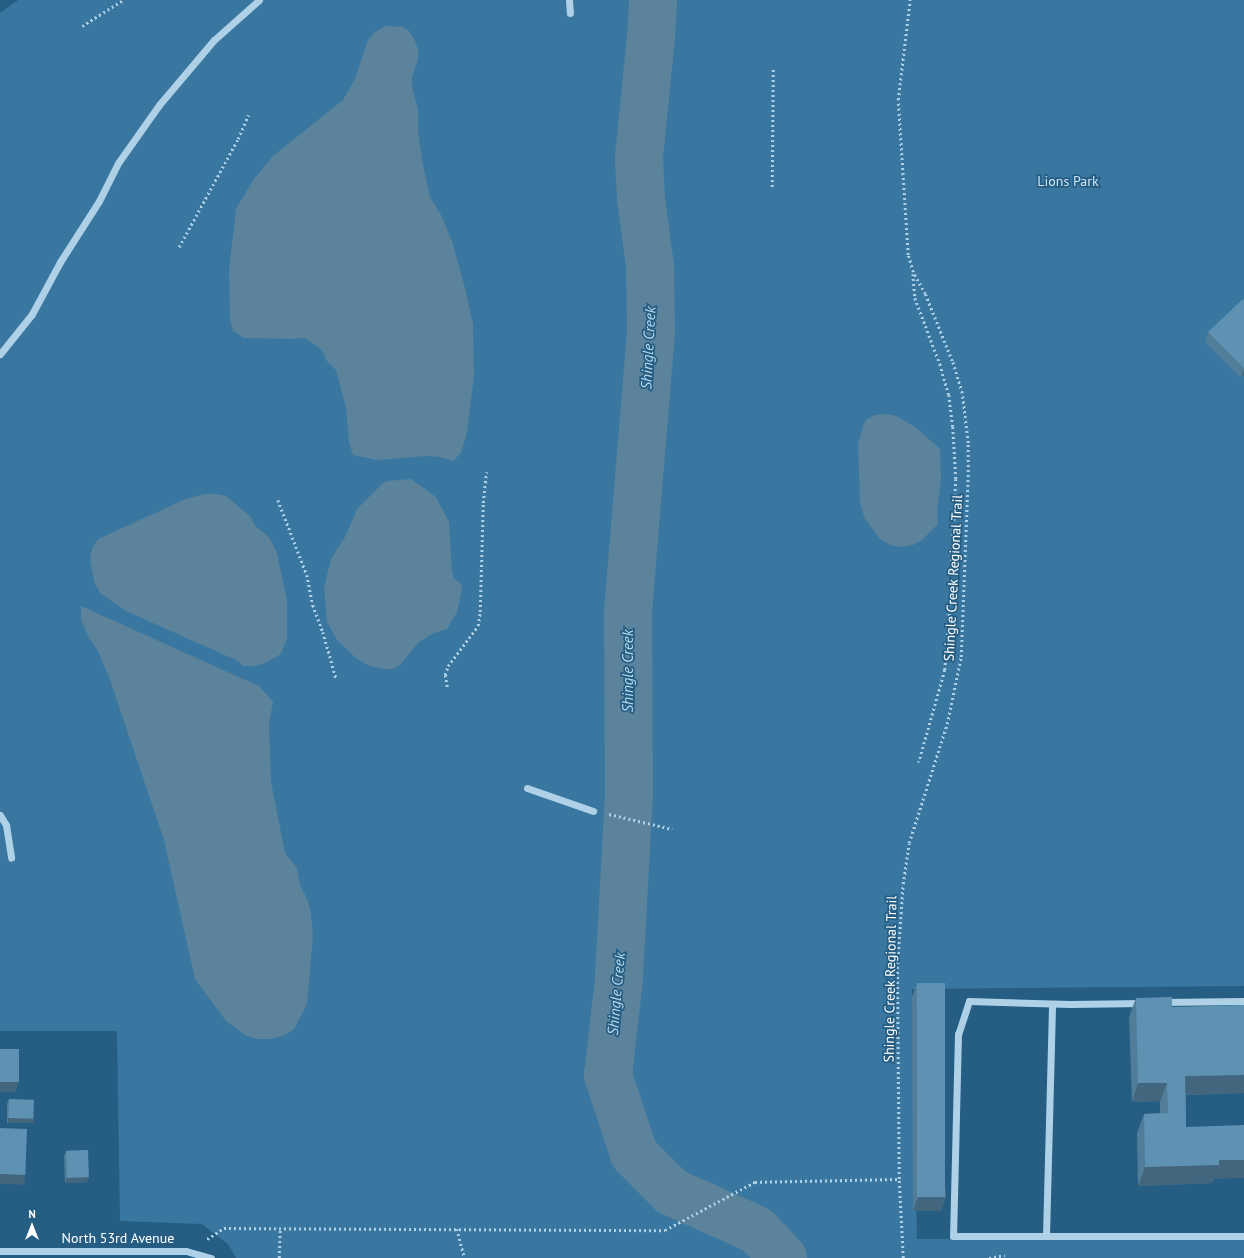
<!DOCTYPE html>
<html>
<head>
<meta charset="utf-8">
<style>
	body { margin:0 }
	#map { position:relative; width:1244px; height:1258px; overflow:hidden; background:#255d83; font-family:"PT Sans",sans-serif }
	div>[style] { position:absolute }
	.green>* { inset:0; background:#3a77a0 }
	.water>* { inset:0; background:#5b839c }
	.river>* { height:48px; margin:-24px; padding:0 24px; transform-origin:24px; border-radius:24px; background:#5b839c }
	.path>* { height:2.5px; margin-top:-1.25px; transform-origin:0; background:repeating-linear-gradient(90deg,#aed1e7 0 2px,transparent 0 5px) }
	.minor>* { height:7px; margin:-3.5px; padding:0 3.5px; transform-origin:3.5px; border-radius:3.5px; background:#aed1e7 }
	.wall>* { inset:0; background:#517d99 }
	.shaded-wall>* { inset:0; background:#42667d; transform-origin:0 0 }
	.building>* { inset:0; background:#5e91b2; transform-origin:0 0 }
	span { translate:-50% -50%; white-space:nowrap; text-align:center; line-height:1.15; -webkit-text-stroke:3.5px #255d83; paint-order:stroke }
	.park-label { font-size:14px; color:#d1e7f6 }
	.street-label { font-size:14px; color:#fff }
	.water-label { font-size:15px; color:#b9daef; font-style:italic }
	.north { position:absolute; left:12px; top:1206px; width:40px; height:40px; -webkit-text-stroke:3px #255d83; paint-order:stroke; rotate:0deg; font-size:11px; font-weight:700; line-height:16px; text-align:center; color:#fff }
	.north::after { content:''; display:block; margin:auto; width:14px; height:18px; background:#fff; clip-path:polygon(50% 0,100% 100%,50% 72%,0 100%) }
</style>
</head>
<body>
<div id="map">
	<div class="green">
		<div style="clip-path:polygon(18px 0,1244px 0,1244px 986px,912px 989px,917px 1239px,1244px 1238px,1244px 1258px,236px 1258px,228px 1244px,202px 1224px,120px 1221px,117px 1031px,0 1031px,0 13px)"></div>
	</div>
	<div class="water">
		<div style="clip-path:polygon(385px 26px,403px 27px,409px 31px,414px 39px,418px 49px,418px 59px,412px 78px,412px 86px,418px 110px,418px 131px,423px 165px,430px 197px,441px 215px,452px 241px,465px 288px,473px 324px,474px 376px,467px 432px,461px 453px,453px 461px,440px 457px,427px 456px,377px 460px,353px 455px,349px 442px,346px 408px,336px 370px,326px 360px,324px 354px,320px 348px,304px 338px,292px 339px,244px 338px,233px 331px,230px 319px,229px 270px,236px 209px,253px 180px,273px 156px,343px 100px,355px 79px,368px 40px,374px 33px)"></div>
		<div style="clip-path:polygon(887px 414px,896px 416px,914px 426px,940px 449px,941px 479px,937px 511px,938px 524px,922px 540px,913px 545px,900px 547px,890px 545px,881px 540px,865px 519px,860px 503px,858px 444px,863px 426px,866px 420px,875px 415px)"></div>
		<div style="clip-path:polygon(411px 479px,436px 497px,449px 522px,452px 572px,454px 578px,462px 585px,461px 595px,457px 612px,447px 629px,434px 633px,419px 642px,399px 666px,393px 669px,385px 669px,370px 666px,357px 659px,337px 640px,327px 622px,324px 588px,331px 559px,345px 537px,357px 509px,383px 483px,388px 481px)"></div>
		<div style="clip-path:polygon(204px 494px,216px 494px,226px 496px,250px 516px,256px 527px,269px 537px,277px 553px,287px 601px,287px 638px,281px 654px,263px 664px,254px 666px,243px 666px,238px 661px,126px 611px,100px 593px,94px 581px,90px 558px,92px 548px,98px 539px,186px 499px)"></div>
		<div style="clip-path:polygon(81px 606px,259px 686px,273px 702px,269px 724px,271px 782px,285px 853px,297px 868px,300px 885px,308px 901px,311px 914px,313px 936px,307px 1004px,294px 1029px,285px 1035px,271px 1039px,256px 1039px,245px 1035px,226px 1021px,195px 979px,164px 840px,109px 677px,98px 651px,89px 638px,81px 620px)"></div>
	</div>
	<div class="river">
		<div style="left:653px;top:0;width:37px;rotate:93deg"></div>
		<div style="left:651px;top:37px;width:121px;rotate:95.7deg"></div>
		<div style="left:639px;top:157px;width:42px;rotate:87.3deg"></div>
		<div style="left:641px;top:199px;width:68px;rotate:82.3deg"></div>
		<div style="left:650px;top:266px;width:66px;rotate:89.1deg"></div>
		<div style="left:651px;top:332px;width:282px;rotate:94.7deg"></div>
		<div style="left:628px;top:613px;width:180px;rotate:89.7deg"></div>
		<div style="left:629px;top:793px;width:186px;rotate:93.1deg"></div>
		<div style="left:619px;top:979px;width:97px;rotate:96.5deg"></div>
		<div style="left:608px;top:1075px;width:83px;rotate:71.8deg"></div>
		<div style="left:634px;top:1154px;width:54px;rotate:45deg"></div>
		<div style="left:672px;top:1192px;width:93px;rotate:24.1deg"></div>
		<div style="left:757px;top:1230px;width:38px;rotate:47deg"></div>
	</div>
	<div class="path">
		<div style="left:82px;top:26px;width:49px;rotate:-32.4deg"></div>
		<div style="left:772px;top:187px;width:120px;rotate:-89.5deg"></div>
		<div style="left:179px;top:247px;width:123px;rotate:-61.4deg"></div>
		<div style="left:238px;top:139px;width:26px;rotate:-67deg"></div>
		<div style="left:913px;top:274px;width:24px;rotate:85deg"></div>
		<div style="left:915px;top:298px;width:71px;rotate:69.3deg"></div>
		<div style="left:940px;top:364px;width:32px;rotate:74deg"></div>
		<div style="left:949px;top:395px;width:32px;rotate:83deg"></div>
		<div style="left:953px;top:427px;width:52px;rotate:86.7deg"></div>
		<div style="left:956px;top:479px;width:144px;rotate:92.8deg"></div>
		<div style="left:949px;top:623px;width:47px;rotate:94.9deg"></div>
		<div style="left:945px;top:670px;width:96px;rotate:105.8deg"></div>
		<div style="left:278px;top:500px;width:80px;rotate:68.9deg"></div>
		<div style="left:307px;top:575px;width:31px;rotate:79deg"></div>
		<div style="left:313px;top:605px;width:29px;rotate:70deg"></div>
		<div style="left:323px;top:632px;width:48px;rotate:74.2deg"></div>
		<div style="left:447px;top:687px;width:12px;rotate:-99deg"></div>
		<div style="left:445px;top:675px;width:9px;rotate:-72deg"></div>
		<div style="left:448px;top:666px;width:50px;rotate:-53.1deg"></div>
		<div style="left:478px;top:626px;width:14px;rotate:-82deg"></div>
		<div style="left:480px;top:612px;width:109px;rotate:-88.4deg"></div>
		<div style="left:483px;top:503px;width:31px;rotate:-84deg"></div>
		<div style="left:609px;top:814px;width:65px;rotate:13.4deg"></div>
		<div style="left:457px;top:1229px;width:30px;rotate:75deg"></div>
		<div style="left:207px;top:1239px;width:20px;rotate:-33deg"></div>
		<div style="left:224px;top:1228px;width:441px;rotate:0.3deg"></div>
		<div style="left:665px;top:1230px;width:102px;rotate:-28.1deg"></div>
		<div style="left:755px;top:1182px;width:144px;rotate:-1.2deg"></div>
		<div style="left:279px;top:1258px;width:30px;rotate:-88deg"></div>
		<div style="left:903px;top:1258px;width:79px;rotate:-92.9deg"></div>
		<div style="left:899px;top:1179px;width:210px;rotate:-90.5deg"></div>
		<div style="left:897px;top:969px;width:85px;rotate:-86deg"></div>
		<div style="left:903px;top:884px;width:41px;rotate:-81.7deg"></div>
		<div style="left:909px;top:843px;width:125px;rotate:-72.3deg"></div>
		<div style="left:947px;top:724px;width:68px;rotate:-78.2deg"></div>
		<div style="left:961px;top:657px;width:185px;rotate:-87.8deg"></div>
		<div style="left:968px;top:472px;width:29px;rotate:-90deg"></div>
		<div style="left:968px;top:443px;width:50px;rotate:-96.8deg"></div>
		<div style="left:962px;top:393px;width:34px;rotate:-107deg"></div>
		<div style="left:952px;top:361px;width:72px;rotate:-111.9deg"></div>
		<div style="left:925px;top:294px;width:25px;rotate:-119deg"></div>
		<div style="left:913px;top:272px;width:18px;rotate:-106deg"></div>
		<div style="left:908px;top:255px;width:155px;rotate:-93.7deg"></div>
		<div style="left:898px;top:100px;width:101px;rotate:-83.2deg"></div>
		<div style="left:989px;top:1258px;width:16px;rotate:-11deg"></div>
	</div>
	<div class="minor">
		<div style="left:569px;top:0;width:13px;rotate:86deg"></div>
		<div style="left:0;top:354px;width:51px;rotate:-51.3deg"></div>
		<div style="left:32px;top:314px;width:59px;rotate:-61.7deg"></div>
		<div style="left:60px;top:262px;width:72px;rotate:-57.4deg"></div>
		<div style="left:99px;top:201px;width:42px;rotate:-63.4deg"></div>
		<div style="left:118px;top:163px;width:71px;rotate:-54.7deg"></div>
		<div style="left:159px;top:105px;width:85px;rotate:-49.8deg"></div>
		<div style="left:214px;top:40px;width:60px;rotate:-41.6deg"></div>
		<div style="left:527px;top:788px;width:70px;rotate:19.2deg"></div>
		<div style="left:0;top:815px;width:12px;rotate:59deg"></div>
		<div style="left:6px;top:825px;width:33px;rotate:81deg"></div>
		<div style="left:1162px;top:1002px;width:82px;rotate:-0.7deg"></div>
		<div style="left:1144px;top:1003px;width:74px;rotate:179.2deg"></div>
		<div style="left:1070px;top:1004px;width:101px;rotate:-178.3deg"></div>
		<div style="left:969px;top:1001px;width:35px;rotate:108deg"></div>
		<div style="left:958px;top:1034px;width:202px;rotate:91.4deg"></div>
		<div style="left:953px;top:1236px;width:291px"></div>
		<div style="left:1046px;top:1236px;width:232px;rotate:-88.5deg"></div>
		<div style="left:0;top:1251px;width:186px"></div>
		<div style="left:186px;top:1251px;width:26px;rotate:16deg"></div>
	</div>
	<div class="wall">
		<div style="clip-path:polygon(1244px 300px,1244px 375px,1241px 378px,1205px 342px,1208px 332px)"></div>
		<div style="clip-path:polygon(917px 983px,946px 1196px,941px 1211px,913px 1211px,912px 997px)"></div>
		<div style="clip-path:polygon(1136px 998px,1172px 1007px,1244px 1093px,1186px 1095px,1186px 1127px,1214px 1179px,1212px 1183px,1138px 1186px,1137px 1133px,1144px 1114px,1160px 1113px,1160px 1101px,1132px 1102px,1129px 1017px)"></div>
		<div style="clip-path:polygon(9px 1099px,32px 1123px,7px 1123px,7px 1104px)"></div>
		<div style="clip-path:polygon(66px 1151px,88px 1182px,65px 1183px,64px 1156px)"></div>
	</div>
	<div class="shaded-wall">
		<div style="clip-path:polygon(1244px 370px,1244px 375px,1241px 378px)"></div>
		<div style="clip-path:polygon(1244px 1075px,1244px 1093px,1178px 1095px,1185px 1076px)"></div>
		<div style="clip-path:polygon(0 1082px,19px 1082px,15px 1092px,0 1092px)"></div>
		<div style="clip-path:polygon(1138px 1083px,1167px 1083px,1160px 1101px,1132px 1102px)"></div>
		<div style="left:8px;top:1118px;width:26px;height:5px"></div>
		<div style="clip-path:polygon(1219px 1160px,1244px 1160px,1244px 1178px,1214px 1179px,1212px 1183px,1138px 1186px,1145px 1167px)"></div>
		<div style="left:0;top:1174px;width:25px;height:10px;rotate:2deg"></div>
		<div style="clip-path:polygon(89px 1177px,88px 1182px,65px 1183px,67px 1178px)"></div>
		<div style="clip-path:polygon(946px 1196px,941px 1211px,913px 1211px,918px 1197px)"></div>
	</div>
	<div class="building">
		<div style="clip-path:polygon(1243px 299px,1244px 300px,1244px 368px,1208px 332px)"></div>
		<div style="left:917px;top:983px;width:28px;height:214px"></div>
		<div style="clip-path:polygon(1172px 997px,1172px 1007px,1244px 1005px,1244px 1075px,1185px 1076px,1186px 1127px,1244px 1125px,1244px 1160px,1219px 1160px,1219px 1165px,1145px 1167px,1144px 1114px,1168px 1113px,1167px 1083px,1138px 1083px,1136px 998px)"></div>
		<div style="left:0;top:1049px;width:19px;height:33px"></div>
		<div style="left:9px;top:1099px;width:25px;height:19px;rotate:2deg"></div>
		<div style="left:0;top:1128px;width:27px;height:46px;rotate:2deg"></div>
		<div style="left:88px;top:1150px;width:27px;height:22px;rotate:88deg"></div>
	</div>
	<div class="park-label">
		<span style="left:1068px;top:181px">Lions Park</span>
	</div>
	<div class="street-label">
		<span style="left:953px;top:578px;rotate:-87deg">Shingle Creek Regional Trail</span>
		<span style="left:890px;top:979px;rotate:-89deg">Shingle Creek Regional Trail</span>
		<span style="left:118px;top:1238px">North 53rd Avenue</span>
	</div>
	<div class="water-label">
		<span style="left:648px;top:348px;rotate:-87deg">Shingle Creek</span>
		<span style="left:628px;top:671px;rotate:-90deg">Shingle Creek</span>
		<span style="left:616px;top:994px;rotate:-85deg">Shingle Creek</span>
	</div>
	<div class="north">N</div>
</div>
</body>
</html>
